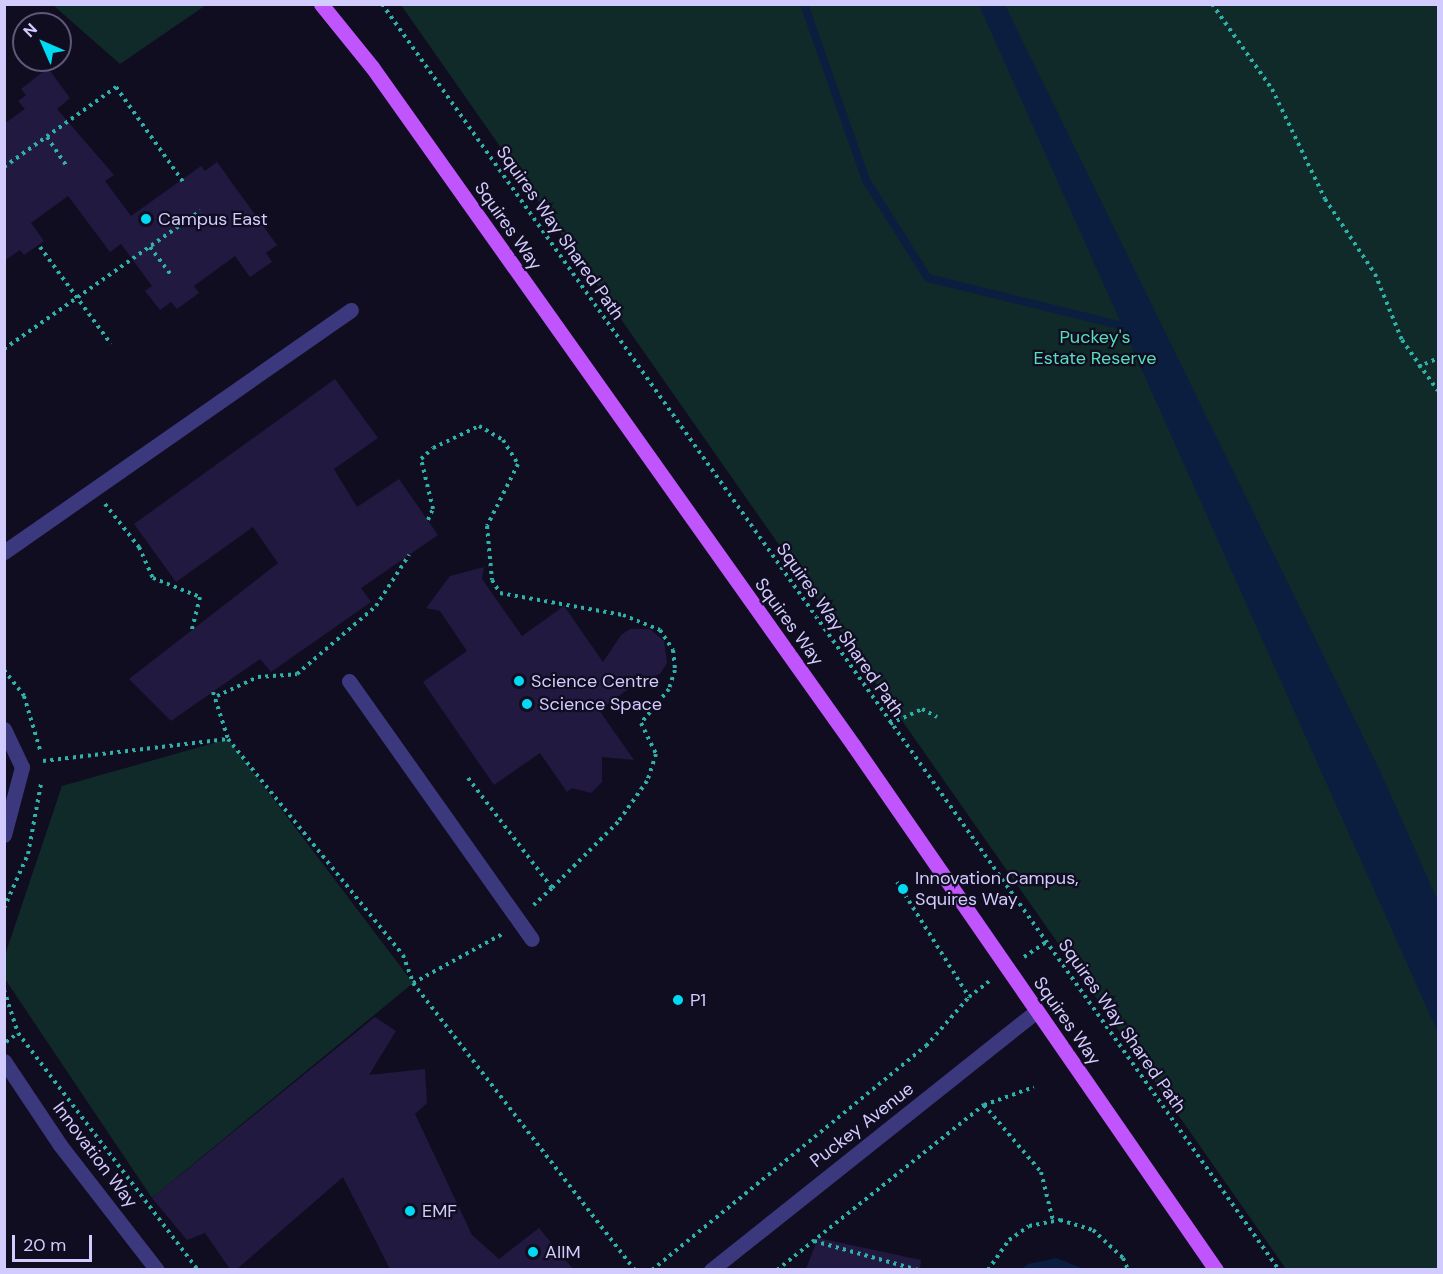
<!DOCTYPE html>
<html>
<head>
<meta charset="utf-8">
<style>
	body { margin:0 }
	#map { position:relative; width:1443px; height:1274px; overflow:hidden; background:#100d20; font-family:"DM Sans",sans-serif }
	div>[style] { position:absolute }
	.green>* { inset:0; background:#102a29 }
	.water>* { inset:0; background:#0b1e40 }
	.stream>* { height:8px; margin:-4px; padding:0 4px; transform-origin:4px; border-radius:4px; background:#0b1e40 }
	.building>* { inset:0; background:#211940 }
	.path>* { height:4px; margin-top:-2px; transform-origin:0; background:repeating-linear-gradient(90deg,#2fb0a9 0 3px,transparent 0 7.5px) }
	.minor>* { height:15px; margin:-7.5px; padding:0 7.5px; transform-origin:7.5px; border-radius:7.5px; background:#3b387e }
	.major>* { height:15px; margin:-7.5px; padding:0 7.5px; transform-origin:7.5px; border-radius:7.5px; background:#c054fd }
	.dots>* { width:16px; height:16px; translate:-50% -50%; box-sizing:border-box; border:3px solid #100d20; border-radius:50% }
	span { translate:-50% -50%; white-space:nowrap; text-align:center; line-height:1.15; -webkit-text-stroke:4.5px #100d20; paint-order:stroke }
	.poi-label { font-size:18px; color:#d2ccfe }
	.left { translate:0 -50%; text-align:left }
	.street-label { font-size:18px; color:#d2ccfe }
	.park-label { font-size:18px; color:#59ddbd }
	.frame { position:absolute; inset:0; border:6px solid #d2ccfe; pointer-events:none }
	.north { position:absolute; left:12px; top:12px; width:60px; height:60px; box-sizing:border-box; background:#100d20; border:2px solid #5e5979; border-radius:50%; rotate:315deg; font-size:16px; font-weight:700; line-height:24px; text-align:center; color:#d2ccfe }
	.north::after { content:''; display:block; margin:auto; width:21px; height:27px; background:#02daf4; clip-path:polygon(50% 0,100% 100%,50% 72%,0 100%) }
	.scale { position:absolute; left:12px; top:1235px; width:80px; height:27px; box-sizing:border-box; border:3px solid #d2ccfe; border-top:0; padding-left:8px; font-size:18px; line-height:21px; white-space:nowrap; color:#d2ccfe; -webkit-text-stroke:4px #100d20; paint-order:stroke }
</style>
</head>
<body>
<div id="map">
	<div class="green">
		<div style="clip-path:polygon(53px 5px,206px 5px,120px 64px)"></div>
		<div style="clip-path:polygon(401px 5px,1438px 5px,1438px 1269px,1286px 1269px)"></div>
		<div style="clip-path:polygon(228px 739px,413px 983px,152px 1198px,5px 979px,5px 955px,62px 786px)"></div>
	</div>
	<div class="water">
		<div style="clip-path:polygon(979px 5px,1005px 5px,1380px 771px,1438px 901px,1438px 1033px)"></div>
		<div style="clip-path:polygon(1056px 1258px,1084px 1269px,1022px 1269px,1028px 1264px)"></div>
	</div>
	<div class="stream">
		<div style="left:804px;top:4px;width:187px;rotate:70.6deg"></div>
		<div style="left:866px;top:180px;width:116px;rotate:57.7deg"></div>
		<div style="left:928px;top:278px;width:210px;rotate:13.8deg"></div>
	</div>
	<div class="building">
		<div style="clip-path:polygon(48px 68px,70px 98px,57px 109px,114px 175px,105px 181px,131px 216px,201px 166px,205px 171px,217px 162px,277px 245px,266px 253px,272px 262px,250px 277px,235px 256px,194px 286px,199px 293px,177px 309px,171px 302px,160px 310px,145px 291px,152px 286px,121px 244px,110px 252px,68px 196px,31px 223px,44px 241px,24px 255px,20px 250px,4px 261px,4px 124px,25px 109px,18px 101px,26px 95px,21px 89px)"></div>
		<div style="clip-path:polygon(335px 379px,378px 438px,334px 469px,357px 507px,399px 479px,438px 535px,361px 588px,371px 602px,271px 672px,260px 659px,171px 721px,129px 679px,278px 563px,253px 527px,176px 582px,134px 524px)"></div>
		<div style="clip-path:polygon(484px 567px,482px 579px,522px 636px,564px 606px,603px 662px,621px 635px,630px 629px,650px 629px,664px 641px,667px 663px,660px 674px,637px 683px,599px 710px,634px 760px,602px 757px,602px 782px,591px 793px,572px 788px,567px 792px,540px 753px,494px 785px,423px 682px,467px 651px,440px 611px,426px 608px,450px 576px)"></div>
		<div style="clip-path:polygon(375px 1017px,396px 1031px,369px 1075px,425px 1069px,427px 1103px,415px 1114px,472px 1235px,499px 1259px,539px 1228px,573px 1269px,390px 1269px,343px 1177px,237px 1269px,230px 1269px,205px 1233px,187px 1240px,152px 1198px)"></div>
		<div style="clip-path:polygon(818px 1238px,921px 1260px,920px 1269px,806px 1269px)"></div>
	</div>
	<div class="path">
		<div style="left:382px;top:4px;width:1552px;rotate:54.68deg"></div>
		<div style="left:1212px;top:4px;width:104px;rotate:54.8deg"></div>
		<div style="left:1272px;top:89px;width:122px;rotate:64.3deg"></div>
		<div style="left:1325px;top:199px;width:90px;rotate:56.3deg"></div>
		<div style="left:1375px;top:274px;width:71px;rotate:67.8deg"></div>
		<div style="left:1402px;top:340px;width:62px;rotate:54.8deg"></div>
		<div style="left:47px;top:137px;width:34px;rotate:56deg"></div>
		<div style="left:4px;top:167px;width:138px;rotate:-35.5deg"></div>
		<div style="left:116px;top:87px;width:118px;rotate:54.7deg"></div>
		<div style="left:40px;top:247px;width:120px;rotate:53.8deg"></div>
		<div style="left:150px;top:247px;width:34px;rotate:53deg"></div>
		<div style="left:4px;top:349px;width:240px;rotate:-35.1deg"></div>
		<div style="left:1418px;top:367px;width:22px;rotate:-24deg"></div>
		<div style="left:105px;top:504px;width:55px;rotate:51.7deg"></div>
		<div style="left:139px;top:547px;width:34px;rotate:66deg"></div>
		<div style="left:153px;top:578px;width:51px;rotate:22deg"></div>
		<div style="left:200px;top:597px;width:34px;rotate:104deg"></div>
		<div style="left:428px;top:520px;width:12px;rotate:-66deg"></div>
		<div style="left:433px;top:509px;width:51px;rotate:-103.5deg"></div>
		<div style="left:421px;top:459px;width:16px;rotate:-43deg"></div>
		<div style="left:433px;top:448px;width:51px;rotate:-25.6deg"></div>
		<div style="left:479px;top:426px;width:28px;rotate:30deg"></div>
		<div style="left:503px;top:440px;width:28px;rotate:58deg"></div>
		<div style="left:518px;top:464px;width:69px;rotate:116.6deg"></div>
		<div style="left:487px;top:526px;width:54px;rotate:84.7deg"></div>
		<div style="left:492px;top:580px;width:15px;rotate:58deg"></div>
		<div style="left:500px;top:593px;width:125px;rotate:10.1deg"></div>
		<div style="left:623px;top:615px;width:40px;rotate:22deg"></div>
		<div style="left:660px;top:630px;width:24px;rotate:57deg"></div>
		<div style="left:673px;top:650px;width:20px;rotate:84deg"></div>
		<div style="left:675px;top:670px;width:20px;rotate:108deg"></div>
		<div style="left:669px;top:689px;width:44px;rotate:129.5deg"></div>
		<div style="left:641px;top:723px;width:34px;rotate:64deg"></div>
		<div style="left:656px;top:754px;width:28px;rotate:108deg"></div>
		<div style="left:647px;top:781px;width:50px;rotate:125.3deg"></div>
		<div style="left:618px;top:822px;width:93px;rotate:135deg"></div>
		<div style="left:4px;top:670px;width:33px;rotate:52deg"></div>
		<div style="left:24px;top:696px;width:59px;rotate:73.4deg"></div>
		<div style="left:213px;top:692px;width:49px;rotate:72.3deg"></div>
		<div style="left:217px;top:696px;width:45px;rotate:-24.9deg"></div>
		<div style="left:258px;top:677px;width:39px;rotate:-4deg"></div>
		<div style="left:297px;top:674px;width:104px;rotate:-40.7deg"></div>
		<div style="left:376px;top:606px;width:61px;rotate:-57.1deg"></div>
		<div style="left:890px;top:724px;width:35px;rotate:-25deg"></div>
		<div style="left:922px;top:709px;width:17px;rotate:28deg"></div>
		<div style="left:43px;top:761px;width:186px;rotate:-6.8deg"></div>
		<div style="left:228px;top:739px;width:278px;rotate:51deg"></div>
		<div style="left:403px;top:955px;width:30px;rotate:70deg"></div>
		<div style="left:413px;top:983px;width:363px;rotate:52.3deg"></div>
		<div style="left:468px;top:778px;width:138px;rotate:52.6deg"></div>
		<div style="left:552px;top:888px;width:25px;rotate:137deg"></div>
		<div style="left:897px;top:882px;width:136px;rotate:57.9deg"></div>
		<div style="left:4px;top:908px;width:59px;rotate:-66deg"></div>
		<div style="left:28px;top:854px;width:71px;rotate:-79.5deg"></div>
		<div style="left:1024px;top:957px;width:27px;rotate:-34deg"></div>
		<div style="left:413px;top:983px;width:104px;rotate:-28.8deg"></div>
		<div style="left:4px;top:990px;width:45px;rotate:72deg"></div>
		<div style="left:18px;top:1033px;width:298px;rotate:52.8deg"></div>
		<div style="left:6px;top:1042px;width:15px;rotate:-37deg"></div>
		<div style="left:984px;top:1105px;width:88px;rotate:49.6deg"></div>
		<div style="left:1041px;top:1172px;width:50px;rotate:76.2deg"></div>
		<div style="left:814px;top:1241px;width:108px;rotate:15.6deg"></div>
		<div style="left:652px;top:1270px;width:354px;rotate:-39.3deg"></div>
		<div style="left:926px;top:1046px;width:65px;rotate:-48.7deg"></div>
		<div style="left:969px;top:997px;width:28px;rotate:-38deg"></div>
		<div style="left:777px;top:1270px;width:265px;rotate:-38.6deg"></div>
		<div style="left:984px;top:1105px;width:53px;rotate:-19.8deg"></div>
		<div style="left:988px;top:1270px;width:37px;rotate:-55deg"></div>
		<div style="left:1009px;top:1240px;width:24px;rotate:-35deg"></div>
		<div style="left:1029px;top:1226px;width:32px;rotate:-11deg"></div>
		<div style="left:1060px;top:1220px;width:34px;rotate:17deg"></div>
		<div style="left:1093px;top:1230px;width:41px;rotate:43deg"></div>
		<div style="left:1123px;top:1258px;width:13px;rotate:67deg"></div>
	</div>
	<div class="minor">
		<div style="left:4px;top:552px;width:423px;rotate:-34.9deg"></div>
		<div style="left:349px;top:681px;width:316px;rotate:54.7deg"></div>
		<div style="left:4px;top:729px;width:42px;rotate:64.7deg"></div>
		<div style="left:22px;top:767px;width:70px;rotate:104.8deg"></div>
		<div style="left:4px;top:1061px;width:101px;rotate:56.3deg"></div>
		<div style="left:60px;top:1145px;width:158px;rotate:52.2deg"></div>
		<div style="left:711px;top:1270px;width:416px;rotate:-38.5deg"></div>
	</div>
	<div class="major">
		<div style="left:321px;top:4px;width:81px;rotate:51deg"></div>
		<div style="left:372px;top:67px;width:833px;rotate:54.63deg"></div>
		<div style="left:854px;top:746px;width:637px;rotate:55.36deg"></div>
	</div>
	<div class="dots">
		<div style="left:146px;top:219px;background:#02daf4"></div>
		<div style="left:519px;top:681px;background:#02daf4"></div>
		<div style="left:527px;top:704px;background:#02daf4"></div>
		<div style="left:903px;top:889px;background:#02daf4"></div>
		<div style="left:678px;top:1000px;background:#02daf4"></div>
		<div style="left:410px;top:1211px;background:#02daf4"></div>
		<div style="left:533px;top:1252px;background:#02daf4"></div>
	</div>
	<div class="poi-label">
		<span class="left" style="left:158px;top:219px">Campus East</span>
		<span class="left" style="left:531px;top:681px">Science Centre</span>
		<span class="left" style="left:539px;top:704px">Science Space</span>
		<span class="left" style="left:915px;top:889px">Innovation Campus,<br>Squires Way</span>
		<span class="left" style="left:690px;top:1000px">P1</span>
		<span class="left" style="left:422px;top:1211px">EMF</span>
		<span class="left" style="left:545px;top:1252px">AIIM</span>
	</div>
	<div class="street-label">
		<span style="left:508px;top:226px;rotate:55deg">Squires Way</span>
		<span style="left:560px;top:233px;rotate:55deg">Squires Way Shared Path</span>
		<span style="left:789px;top:622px;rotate:54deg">Squires Way</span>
		<span style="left:840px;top:630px;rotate:55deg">Squires Way Shared Path</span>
		<span style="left:1067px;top:1021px;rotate:55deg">Squires Way</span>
		<span style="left:1122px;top:1026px;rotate:55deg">Squires Way Shared Path</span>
		<span style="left:862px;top:1125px;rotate:-38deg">Puckey Avenue</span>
		<span style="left:95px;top:1155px;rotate:53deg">Innovation Way</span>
	</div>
	<div class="park-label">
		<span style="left:1095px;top:348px">Puckey's<br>Estate Reserve</span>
	</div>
	<div class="frame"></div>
	<div class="north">N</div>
	<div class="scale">20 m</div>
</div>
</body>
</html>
